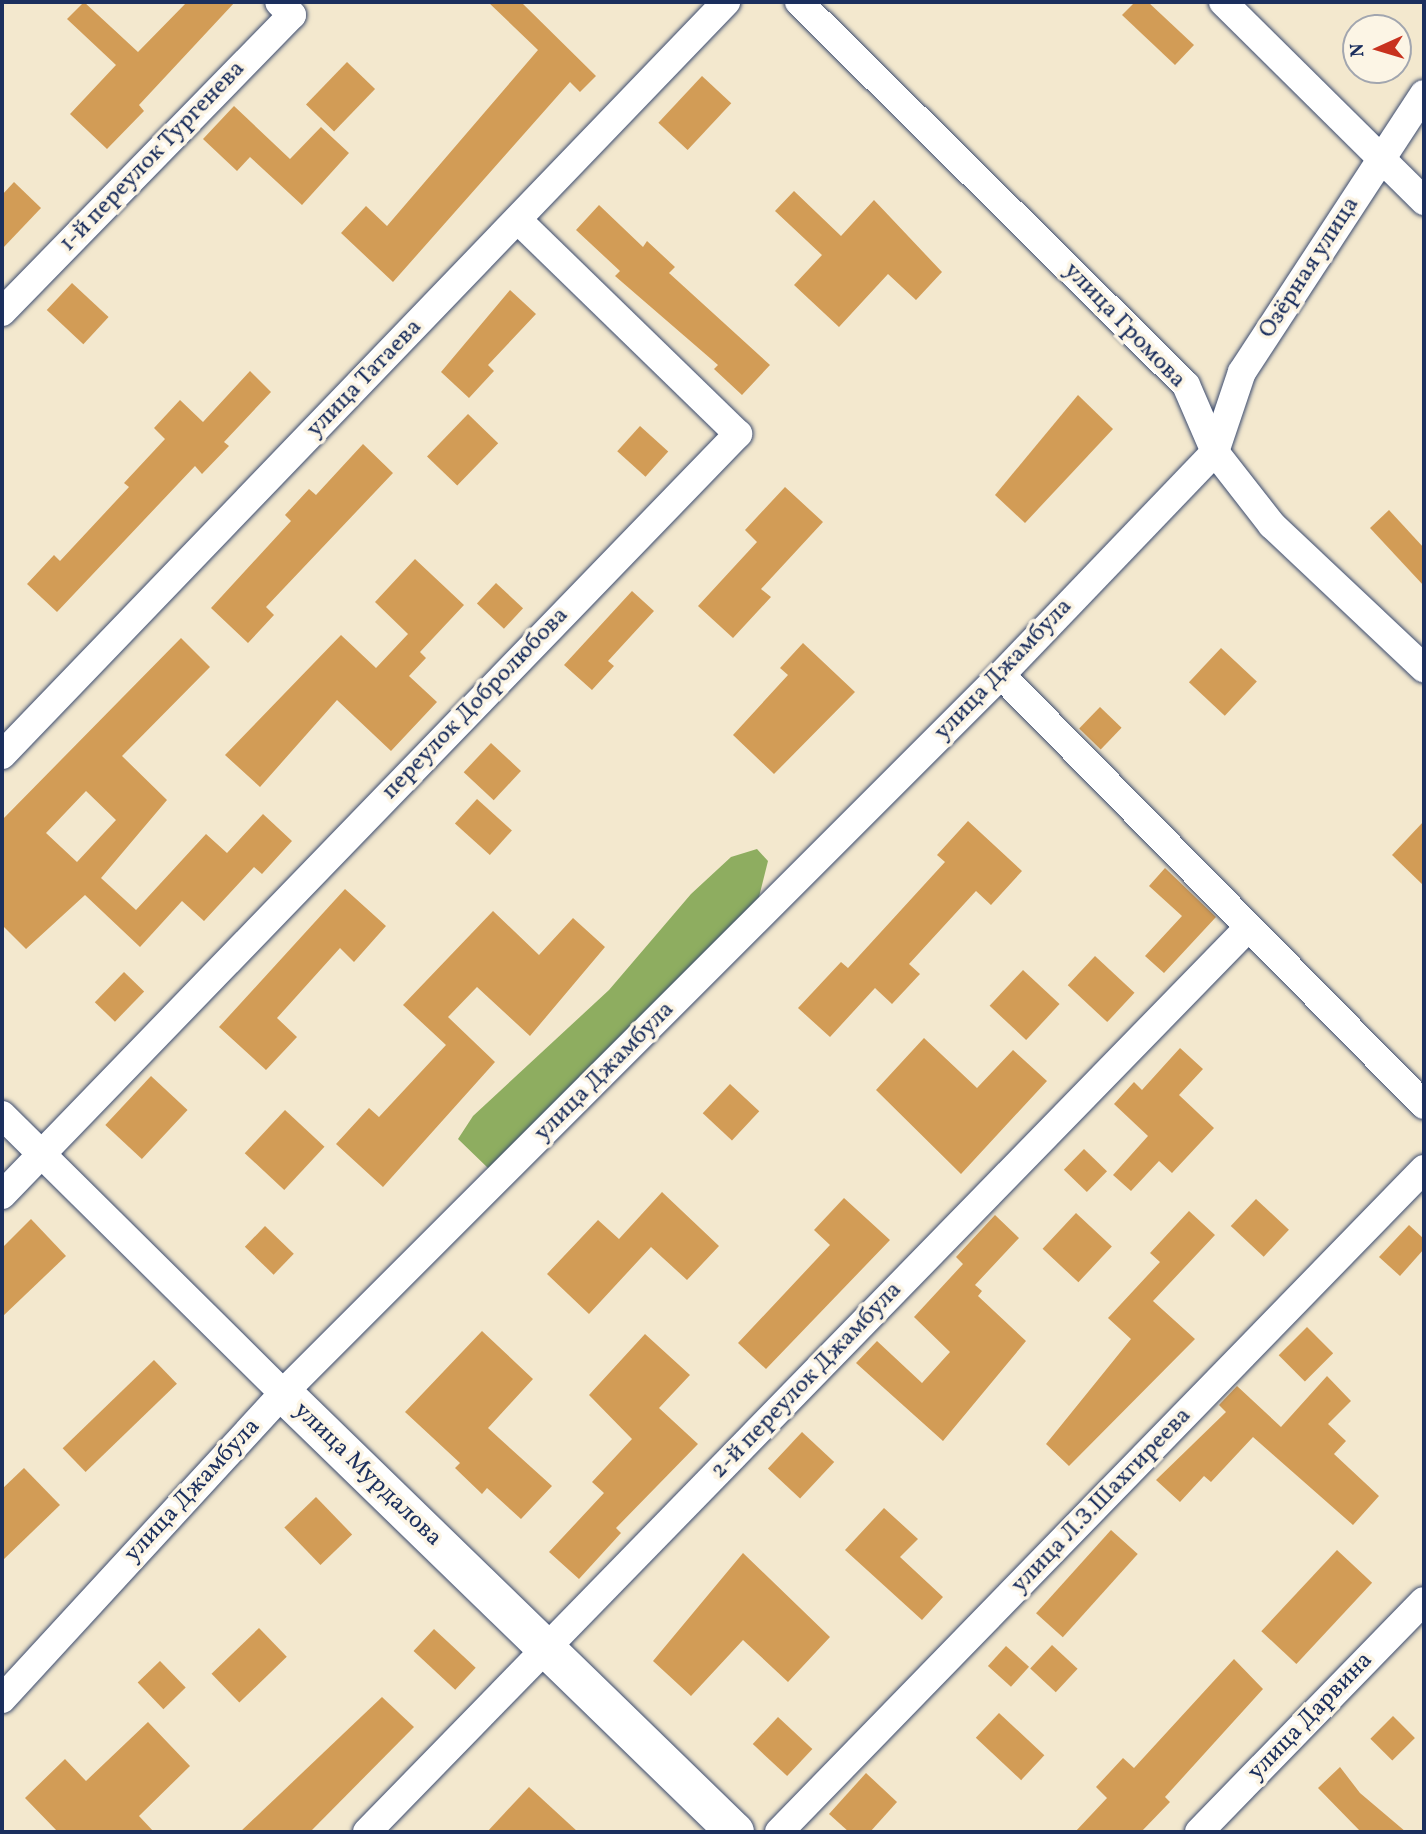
<!DOCTYPE html>
<html>
<head>
<meta charset="utf-8">
<style>
	body { margin:0 }
	#map { position:relative; width:1426px; height:1834px; overflow:hidden; background:#f3e8ce; font-family:Vollkorn,serif }
	div>[style] { position:absolute }
	.forest>* { inset:0; background:#8ead60 }
	.building>* { inset:0; background:#d29c56; transform-origin:0 0 }
	.roads { filter:drop-shadow(0 0 2px #3b4b6f) drop-shadow(0 0 2px #3b4b6f) }
	.street>* { height:28px; margin:-14px; padding:0 14px; transform-origin:14px; border-radius:14px; background:#fff }
	.secondary>* { height:38px; margin:-19px; padding:0 19px; transform-origin:19px; border-radius:19px; background:#fff }
	span { translate:-50% -50%; white-space:nowrap; text-align:center; line-height:1.15; -webkit-text-stroke:7px #fcf5e5; paint-order:stroke }
	.street-label { font-size:24px; color:#1b2f5e }
	.frame { position:absolute; inset:0; border:4px solid #1b2f5e; pointer-events:none }
	.north { position:absolute; left:1342px; top:14px; width:70px; height:70px; box-sizing:border-box; background:#fcf5e5; border:2px solid #a2a6af; border-radius:50%; rotate:266deg; font-size:19px; font-weight:700; line-height:28px; text-align:center; color:#1b2f5e }
	.north::after { content:''; display:block; margin:auto; width:24px; height:32px; background:#c8321e; clip-path:polygon(50% 0,100% 100%,50% 72%,0 100%) }
</style>
</head>
<body>
<div id="map">
	<div class="forest">
		<div style="clip-path:polygon(757px 849px,768px 861px,758px 901px,489px 1169px,458px 1139px,473px 1116px,609px 990px,691px 894px,731px 857px)"></div>
	</div>
	<div class="building">
		<div style="clip-path:polygon(84px 2px,138px 52px,187px 2px,235px 2px,139px 105px,144px 111px,107px 149px,70px 114px,116px 65px,67px 19px)"></div>
		<div style="clip-path:polygon(488px 2px,521px 2px,596px 76px,580px 92px,570px 82px,393px 282px,341px 233px,366px 206px,387px 226px,538px 50px)"></div>
		<div style="clip-path:polygon(1135px 2px,1148px 2px,1194px 45px,1175px 65px,1122px 15px)"></div>
		<div style="left:347px;top:62px;width:39px;height:59px;rotate:44deg"></div>
		<div style="left:702px;top:76px;width:40px;height:64px;rotate:43deg"></div>
		<div style="clip-path:polygon(234px 106px,290px 159px,321px 127px,349px 153px,302px 205px,250px 157px,237px 171px,203px 139px)"></div>
		<div style="clip-path:polygon(14px 182px,41px 208px,2px 249px,2px 195px)"></div>
		<div style="clip-path:polygon(794px 191px,841px 236px,874px 200px,942px 272px,916px 300px,888px 274px,839px 327px,794px 285px,822px 255px,775px 211px)"></div>
		<div style="clip-path:polygon(599px 205px,643px 247px,647px 241px,675px 267px,669px 273px,770px 365px,742px 395px,714px 369px,718px 365px,615px 276px,620px 271px,576px 230px)"></div>
		<div style="left:72px;top:283px;width:50px;height:37px;rotate:43deg"></div>
		<div style="clip-path:polygon(510px 290px,536px 314px,488px 365px,494px 371px,469px 398px,441px 372px)"></div>
		<div style="clip-path:polygon(250px 371px,271px 392px,224px 442px,229px 446px,202px 474px,195px 466px,57px 612px,27px 584px,54px 555px,60px 561px,129px 487px,124px 483px,165px 439px,154px 428px,180px 400px,203px 422px)"></div>
		<div style="clip-path:polygon(1078px 395px,1113px 429px,1025px 523px,995px 495px)"></div>
		<div style="left:468px;top:414px;width:42px;height:59px;rotate:44deg"></div>
		<div style="left:640px;top:426px;width:38px;height:34px;rotate:42deg"></div>
		<div style="clip-path:polygon(363px 444px,393px 473px,266px 607px,274px 615px,248px 643px,211px 608px,291px 521px,285px 515px,309px 489px,316px 495px)"></div>
		<div style="clip-path:polygon(785px 487px,823px 522px,761px 589px,771px 597px,733px 638px,698px 606px,757px 542px,745px 530px)"></div>
		<div style="clip-path:polygon(1389px 510px,1424px 548px,1424px 586px,1370px 528px)"></div>
		<div style="clip-path:polygon(415px 559px,464px 605px,420px 652px,426px 658px,409px 676px,437px 702px,391px 751px,337px 700px,260px 787px,225px 755px,341px 635px,376px 668px,408px 634px,375px 602px)"></div>
		<div style="left:496px;top:583px;width:37px;height:28px;rotate:43deg"></div>
		<div style="clip-path:polygon(632px 591px,654px 611px,608px 661px,614px 666px,592px 690px,564px 665px)"></div>
		<div style="clip-path:polygon(evenodd,181px 638px,210px 667px,122px 756px,167px 800px,101px 878px,136px 910px,206px 834px,227px 853px,263px 814px,292px 841px,262px 874px,254px 867px,204px 921px,182px 901px,140px 947px,85px 895px,26px 949px,2px 925px,2px 820px,181px 638px,86px 791px,116px 820px,77px 862px,46px 833px,86px 791px)"></div>
		<div style="clip-path:polygon(803px 643px,855px 692px,774px 774px,733px 735px,788px 675px,780px 668px)"></div>
		<div style="left:1221px;top:648px;width:49px;height:47px;rotate:43deg"></div>
		<div style="left:1100px;top:707px;width:30px;height:30px;rotate:44deg"></div>
		<div style="left:491px;top:743px;width:41px;height:40px;rotate:43deg"></div>
		<div style="left:477px;top:799px;width:47px;height:33px;rotate:42deg"></div>
		<div style="clip-path:polygon(968px 821px,1022px 871px,991px 905px,976px 891px,909px 964px,920px 974px,892px 1004px,875px 988px,830px 1037px,798px 1008px,841px 962px,848px 968px,945px 862px,937px 855px)"></div>
		<div style="clip-path:polygon(1424px 821px,1424px 886px,1392px 855px)"></div>
		<div style="clip-path:polygon(1165px 868px,1216px 917px,1164px 973px,1145px 956px,1182px 916px,1149px 886px)"></div>
		<div style="clip-path:polygon(345px 889px,386px 926px,354px 962px,340px 948px,277px 1018px,297px 1037px,266px 1070px,219px 1027px)"></div>
		<div style="clip-path:polygon(493px 911px,539px 955px,573px 918px,605px 947px,530px 1036px,477px 987px,448px 1017px,495px 1062px,383px 1187px,336px 1144px,369px 1108px,379px 1117px,446px 1045px,403px 1005px)"></div>
		<div style="left:1095px;top:956px;width:54px;height:40px;rotate:43deg"></div>
		<div style="left:1023px;top:970px;width:50px;height:49px;rotate:43deg"></div>
		<div style="left:124px;top:972px;width:28px;height:42px;rotate:44deg"></div>
		<div style="clip-path:polygon(924px 1038px,977px 1088px,1013px 1050px,1047px 1081px,961px 1174px,876px 1090px)"></div>
		<div style="clip-path:polygon(1180px 1048px,1203px 1069px,1179px 1095px,1214px 1128px,1172px 1173px,1159px 1161px,1131px 1191px,1113px 1175px,1148px 1136px,1114px 1104px,1134px 1082px,1142px 1090px)"></div>
		<div style="left:151px;top:1076px;width:50px;height:67px;rotate:43deg"></div>
		<div style="left:730px;top:1084px;width:40px;height:40px;rotate:43deg"></div>
		<div style="left:285px;top:1110px;width:54px;height:59px;rotate:43deg"></div>
		<div style="left:1084px;top:1149px;width:32px;height:29px;rotate:44deg"></div>
		<div style="clip-path:polygon(662px 1192px,719px 1246px,687px 1280px,651px 1247px,589px 1314px,547px 1274px,598px 1220px,619px 1239px)"></div>
		<div style="clip-path:polygon(844px 1198px,890px 1240px,766px 1369px,738px 1343px,830px 1245px,814px 1230px)"></div>
		<div style="left:1256px;top:1199px;width:45px;height:37px;rotate:43deg"></div>
		<div style="clip-path:polygon(1189px 1211px,1215px 1235px,1153px 1301px,1195px 1339px,1069px 1466px,1046px 1444px,1131px 1339px,1108px 1318px,1160px 1262px,1150px 1253px)"></div>
		<div style="left:1076px;top:1213px;width:49px;height:49px;rotate:43deg"></div>
		<div style="clip-path:polygon(995px 1215px,1019px 1238px,975px 1285px,982px 1291px,978px 1296px,1026px 1341px,943px 1441px,856px 1363px,877px 1341px,922px 1383px,950px 1352px,914px 1317px,963px 1264px,956px 1257px)"></div>
		<div style="clip-path:polygon(31px 1219px,66px 1256px,2px 1317px,2px 1248px)"></div>
		<div style="clip-path:polygon(1409px 1225px,1424px 1239px,1424px 1249px,1400px 1276px,1379px 1257px)"></div>
		<div style="left:265px;top:1226px;width:40px;height:29px;rotate:44deg"></div>
		<div style="left:1307px;top:1327px;width:37px;height:40px;rotate:45deg"></div>
		<div style="clip-path:polygon(482px 1331px,533px 1379px,488px 1428px,552px 1486px,521px 1519px,487px 1488px,482px 1494px,455px 1468px,460px 1463px,405px 1412px)"></div>
		<div style="clip-path:polygon(645px 1334px,690px 1375px,659px 1408px,698px 1444px,616px 1528px,621px 1533px,579px 1579px,549px 1552px,604px 1493px,592px 1482px,632px 1439px,589px 1395px)"></div>
		<div style="left:154px;top:1360px;width:33px;height:127px;rotate:46deg"></div>
		<div style="clip-path:polygon(1327px 1376px,1351px 1401px,1328px 1424px,1346px 1441px,1334px 1454px,1379px 1496px,1353px 1525px,1253px 1437px,1211px 1482px,1204px 1476px,1180px 1502px,1156px 1480px,1226px 1412px,1219px 1405px,1237px 1386px,1281px 1427px)"></div>
		<div style="left:802px;top:1432px;width:44px;height:50px;rotate:43deg"></div>
		<div style="clip-path:polygon(24px 1468px,60px 1505px,2px 1561px,2px 1489px)"></div>
		<div style="left:316px;top:1497px;width:52px;height:44px;rotate:46deg"></div>
		<div style="clip-path:polygon(884px 1508px,918px 1539px,900px 1557px,943px 1597px,922px 1620px,845px 1550px)"></div>
		<div style="left:1111px;top:1530px;width:36px;height:112px;rotate:42deg"></div>
		<div style="left:1337px;top:1550px;width:48px;height:111px;rotate:43deg"></div>
		<div style="clip-path:polygon(743px 1553px,830px 1637px,788px 1682px,743px 1640px,691px 1696px,653px 1661px)"></div>
		<div style="left:259px;top:1628px;width:40px;height:66px;rotate:46deg"></div>
		<div style="left:434px;top:1629px;width:57px;height:30px;rotate:43deg"></div>
		<div style="left:1052px;top:1645px;width:35px;height:32px;rotate:43deg"></div>
		<div style="left:1006px;top:1646px;width:31px;height:27px;rotate:42deg"></div>
		<div style="clip-path:polygon(1234px 1659px,1263px 1689px,1165px 1797px,1170px 1802px,1141px 1832px,1075px 1832px,1107px 1798px,1096px 1787px,1123px 1758px,1134px 1768px)"></div>
		<div style="left:160px;top:1661px;width:37px;height:31px;rotate:46deg"></div>
		<div style="clip-path:polygon(382px 1697px,414px 1727px,310px 1832px,240px 1832px)"></div>
		<div style="left:999px;top:1713px;width:62px;height:34px;rotate:43deg"></div>
		<div style="left:1393px;top:1716px;width:31px;height:32px;rotate:45deg"></div>
		<div style="left:778px;top:1717px;width:47px;height:37px;rotate:43deg"></div>
		<div style="clip-path:polygon(148px 1722px,190px 1766px,139px 1816px,154px 1832px,58px 1832px,25px 1798px,65px 1759px,86px 1781px)"></div>
		<div style="clip-path:polygon(1340px 1767px,1360px 1793px,1406px 1832px,1361px 1832px,1318px 1788px)"></div>
		<div style="clip-path:polygon(866px 1773px,897px 1802px,870px 1832px,849px 1832px,829px 1814px)"></div>
		<div style="clip-path:polygon(529px 1787px,578px 1832px,487px 1832px)"></div>
	</div>
	<div class="roads">
		<div class="street">
			<div style="left:799px;top:2px;width:544px;rotate:44.7deg"></div>
			<div style="left:1186px;top:385px;width:73px;rotate:66.6deg"></div>
			<div style="left:1215px;top:452px;width:93px;rotate:52deg"></div>
			<div style="left:1272px;top:525px;width:209px;rotate:43.3deg"></div>
			<div style="left:1223px;top:2px;width:283px;rotate:44.7deg"></div>
			<div style="left:2px;top:312px;width:415px;rotate:-45.7deg"></div>
			<div style="left:292px;top:15px;width:18px;rotate:-135deg"></div>
			<div style="left:1001px;top:675px;width:603px;rotate:45.47deg"></div>
			<div style="left:2px;top:755px;width:1045px;rotate:-46.12deg"></div>
			<div style="left:2px;top:1115px;width:395px;rotate:44.7deg"></div>
			<div style="left:2px;top:1195px;width:1059px;rotate:-45.96deg"></div>
			<div style="left:738px;top:434px;width:307px;rotate:-135.8deg"></div>
			<div style="left:2px;top:1699px;width:415px;rotate:-47.4deg"></div>
			<div style="left:283px;top:1393px;width:1015px;rotate:-45deg"></div>
			<div style="left:1001px;top:675px;width:309px;rotate:-46.2deg"></div>
			<div style="left:1215px;top:452px;width:84px;rotate:-71.4deg"></div>
			<div style="left:1242px;top:372px;width:332px;rotate:-56.8deg"></div>
			<div style="left:367px;top:1832px;width:1259px;rotate:-45.74deg"></div>
			<div style="left:779px;top:1832px;width:925px;rotate:-45.79deg"></div>
			<div style="left:1199px;top:1832px;width:322px;rotate:-45.8deg"></div>
		</div>
		<div class="secondary">
			<div style="left:283px;top:1393px;width:630px;rotate:44.16deg"></div>
		</div>
	</div>
	<div class="street-label">
		<span style="left:153px;top:157px;rotate:-46deg">1-й переулок Тургенева</span>
		<span style="left:1310px;top:268px;rotate:-57deg">Озёрная улица</span>
		<span style="left:1124px;top:326px;rotate:46deg">улица Громова</span>
		<span style="left:365px;top:379px;rotate:-46deg">улица Татаева</span>
		<span style="left:1004px;top:670px;rotate:-46deg">улица Джамбула</span>
		<span style="left:476px;top:704px;rotate:-46deg">переулок Добролюбова</span>
		<span style="left:605px;top:1072px;rotate:-45deg">улица Джамбула</span>
		<span style="left:807px;top:1381px;rotate:-46deg">2-й переулок Джамбула</span>
		<span style="left:367px;top:1475px;rotate:44deg">улица Мурдалова</span>
		<span style="left:193px;top:1491px;rotate:-47deg">улица Джамбула</span>
		<span style="left:1102px;top:1501px;rotate:-46deg">улица Л.З.Шахгиреева</span>
		<span style="left:1311px;top:1717px;rotate:-46deg">улица Дарвина</span>
	</div>
	<div class="frame"></div>
	<div class="north">N</div>
</div>
</body>
</html>
